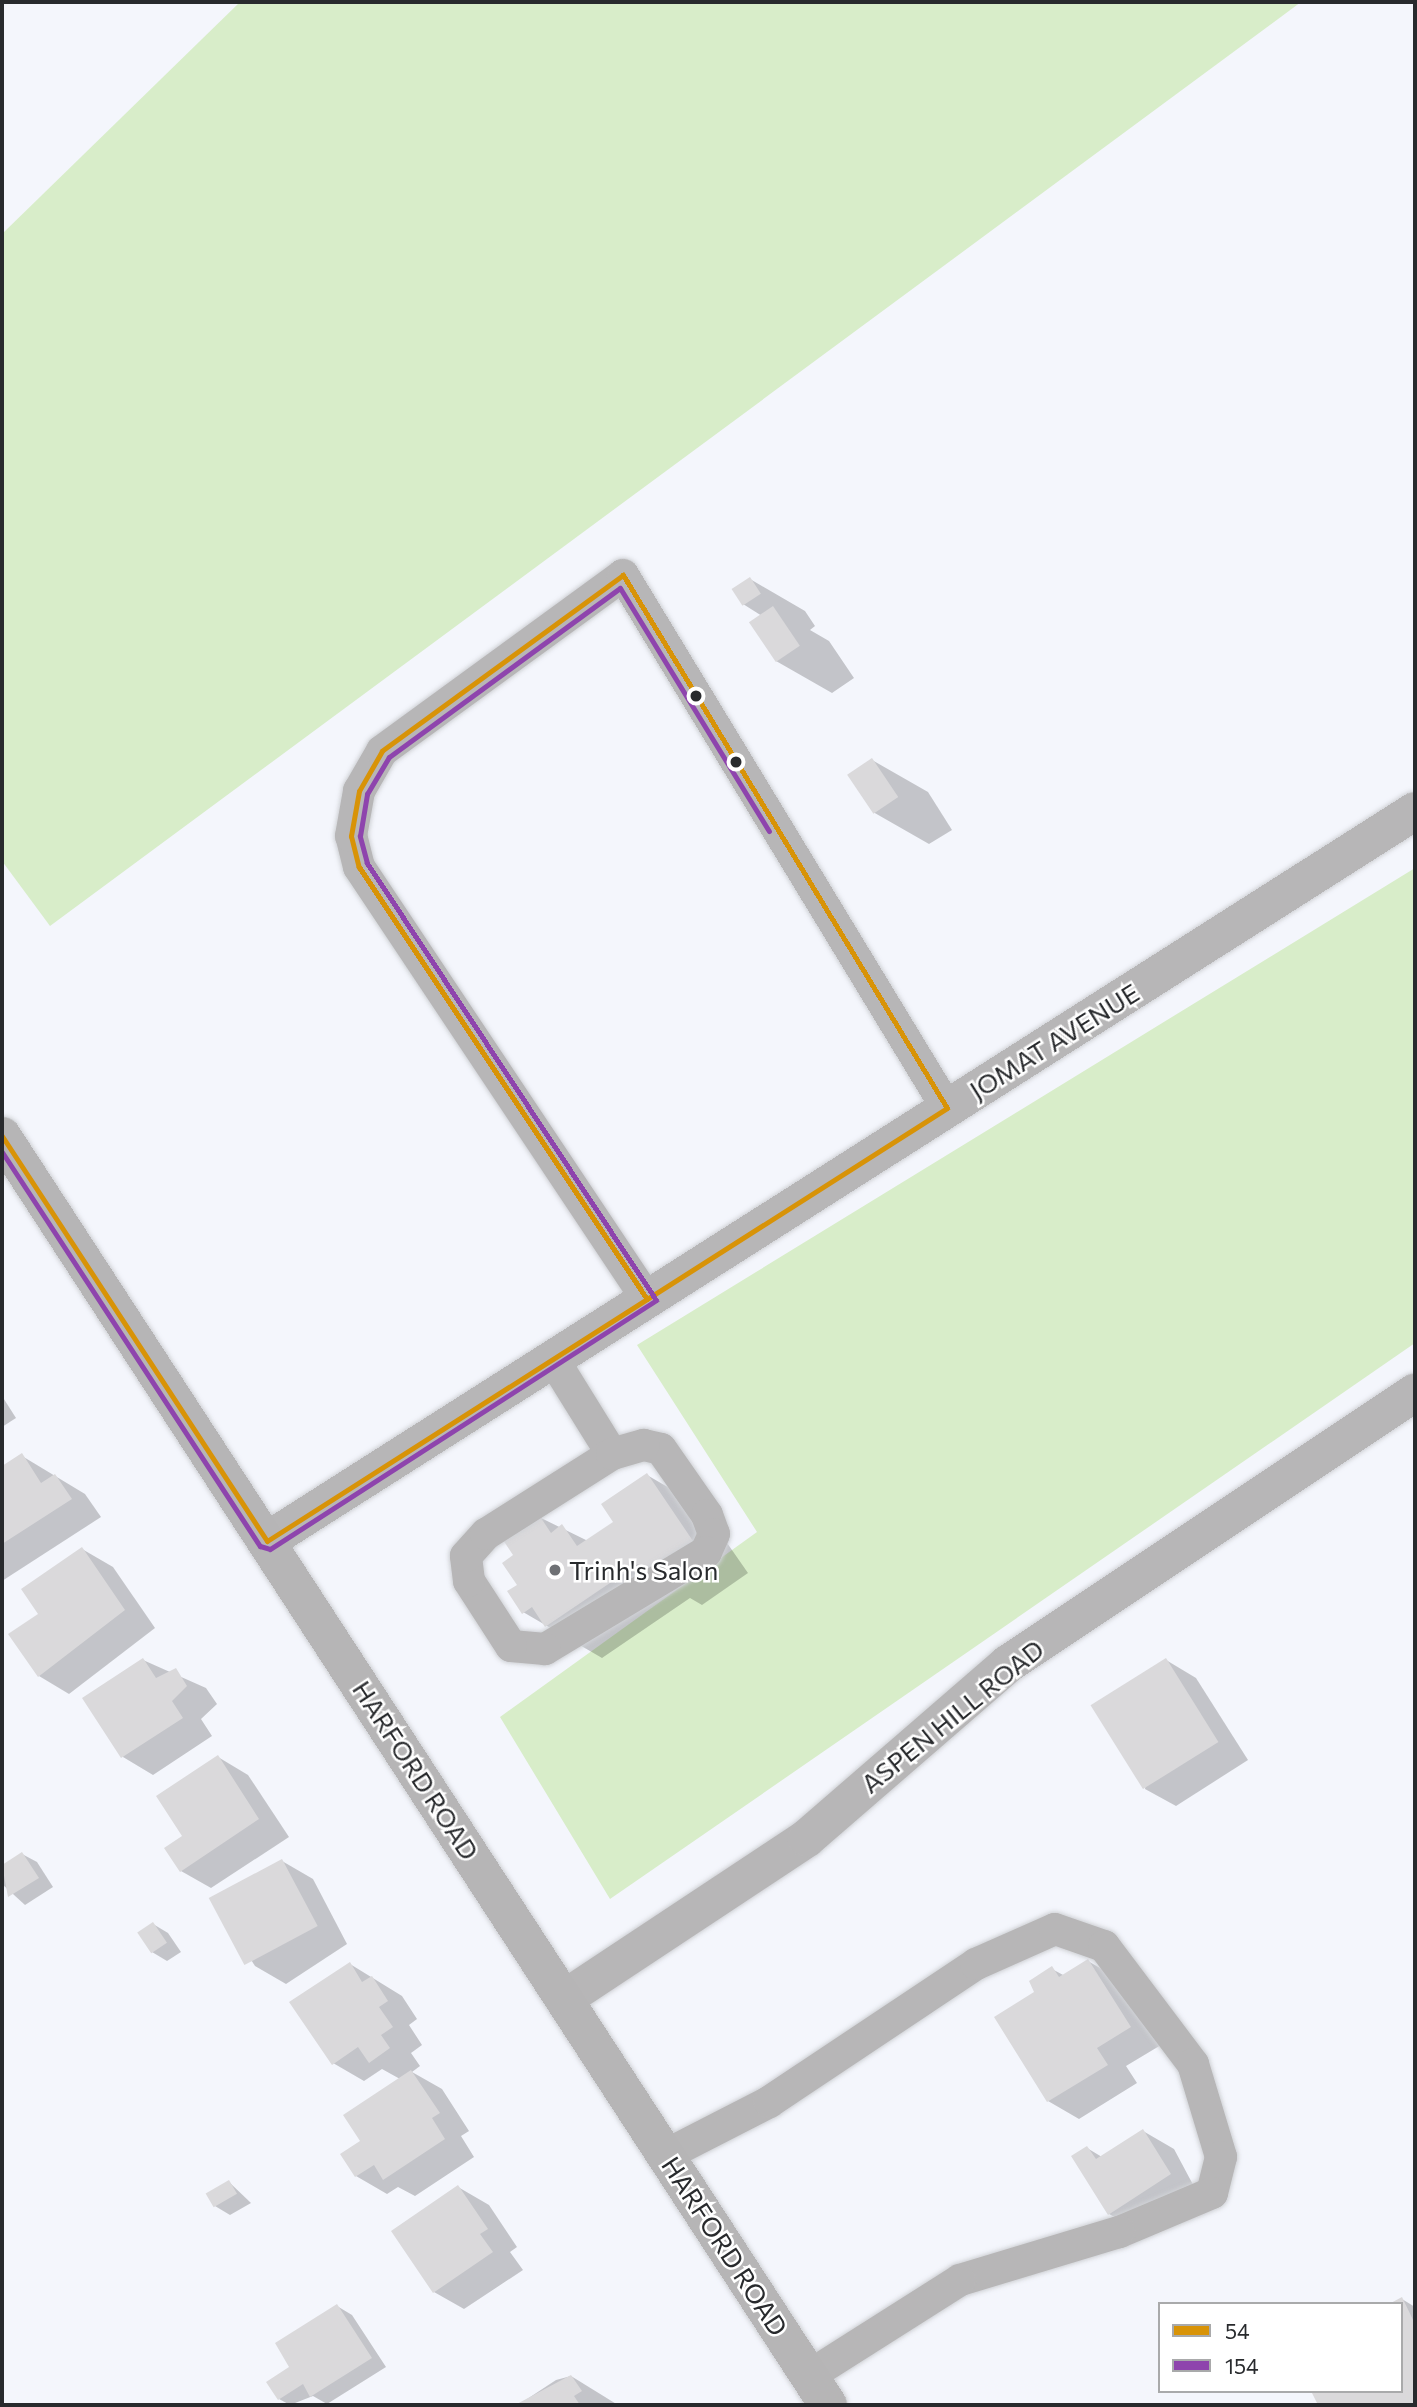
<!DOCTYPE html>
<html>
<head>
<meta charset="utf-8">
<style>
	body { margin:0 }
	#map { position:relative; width:1417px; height:2407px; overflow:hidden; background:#f4f6fc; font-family:Commissioner,sans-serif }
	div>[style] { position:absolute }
	.green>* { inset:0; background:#d8edc9 }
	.shadow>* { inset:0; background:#0003 }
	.building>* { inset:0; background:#dad9db; transform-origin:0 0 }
	.roads { filter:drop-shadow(0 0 2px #d0d2d6) drop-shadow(0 0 2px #d0d2d6) }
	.service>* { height:32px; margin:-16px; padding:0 16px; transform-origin:16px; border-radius:16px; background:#b7b6b7 }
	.minor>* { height:38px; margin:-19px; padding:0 19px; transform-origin:19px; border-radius:19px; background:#b7b6b7 }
	.secondary>* { height:38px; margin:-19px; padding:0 19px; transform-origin:19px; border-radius:19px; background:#b6b5b6 }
	.bus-1>* { height:5px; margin:-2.5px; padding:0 2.5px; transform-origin:2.5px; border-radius:2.5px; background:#d89307 }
	.bus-2>* { height:5px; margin:-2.5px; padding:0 2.5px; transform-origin:2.5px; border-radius:2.5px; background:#8e44ad }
	.dots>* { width:19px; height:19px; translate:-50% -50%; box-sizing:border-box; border:4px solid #fff; border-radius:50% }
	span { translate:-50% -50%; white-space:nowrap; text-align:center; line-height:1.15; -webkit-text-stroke:5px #fff; paint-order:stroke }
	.street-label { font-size:26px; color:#282a2d }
	.poi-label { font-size:26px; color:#282a2d }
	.left { translate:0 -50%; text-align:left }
	.frame { position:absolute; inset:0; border:4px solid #282a2d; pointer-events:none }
	.legend { position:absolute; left:1158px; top:2302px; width:245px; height:91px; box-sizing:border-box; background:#fff; border:2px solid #a9aaab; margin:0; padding:9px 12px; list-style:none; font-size:21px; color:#282a2d }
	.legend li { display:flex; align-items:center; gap:14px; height:35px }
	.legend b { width:35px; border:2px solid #a9aaab }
</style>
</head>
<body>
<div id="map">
	<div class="green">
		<div style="clip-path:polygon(240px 2px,1301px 2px,50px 926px,2px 861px,2px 234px)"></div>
		<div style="clip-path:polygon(1415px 868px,1415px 1343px,610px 1899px,500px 1717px,757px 1532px,637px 1345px)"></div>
	</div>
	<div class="shadow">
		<div style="clip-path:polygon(750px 579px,805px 611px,815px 626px,810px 630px,829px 641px,854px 678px,832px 693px,776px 661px,762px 616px,743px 604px)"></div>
		<div style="clip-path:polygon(872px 760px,928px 792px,952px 830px,929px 844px,873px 812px)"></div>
		<div style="clip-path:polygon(2px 1396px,16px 1418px,2px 1427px)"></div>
		<div style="clip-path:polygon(22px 1456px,85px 1494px,101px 1517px,2px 1581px,2px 1469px)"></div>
		<div style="clip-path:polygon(647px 1475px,702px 1507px,748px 1573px,702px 1605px,690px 1598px,602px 1658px,523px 1612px,516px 1556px,539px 1517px,588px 1541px,616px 1522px)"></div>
		<div style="clip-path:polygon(82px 1549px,113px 1567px,155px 1628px,69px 1694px,39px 1676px,40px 1614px)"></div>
		<div style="clip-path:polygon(143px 1660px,206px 1688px,217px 1704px,201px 1719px,212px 1736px,153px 1775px,123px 1757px)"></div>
		<div style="clip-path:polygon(1166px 1660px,1196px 1678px,1248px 1760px,1176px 1806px,1145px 1789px)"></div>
		<div style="clip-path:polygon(218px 1757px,248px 1775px,289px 1837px,211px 1888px,181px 1871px,184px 1837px)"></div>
		<div style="clip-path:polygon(22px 1854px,37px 1862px,53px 1887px,25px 1905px,2px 1884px,2px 1867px)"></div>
		<div style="clip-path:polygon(282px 1861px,313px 1879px,347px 1944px,286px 1984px,255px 1966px,215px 1904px)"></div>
		<div style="clip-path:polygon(153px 1924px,168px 1933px,181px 1952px,167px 1961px,152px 1952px)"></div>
		<div style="clip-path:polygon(1088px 1961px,1119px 1979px,1161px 2045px,1126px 2066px,1137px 2083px,1079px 2119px,1048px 2101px,1037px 1992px,1052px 1969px,1065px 1976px)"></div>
		<div style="clip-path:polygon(350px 1964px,402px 1996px,417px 2019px,409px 2025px,422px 2045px,411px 2053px,420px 2066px,412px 2072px,442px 2089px,469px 2131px,461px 2136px,474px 2157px,415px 2196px,398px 2187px,387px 2194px,356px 2176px,362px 2141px,400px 2079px,382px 2069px,364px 2081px,333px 2063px)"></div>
		<div style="clip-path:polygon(1143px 2131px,1174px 2149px,1198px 2194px,1140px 2231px,1109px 2214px,1087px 2148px,1102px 2157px)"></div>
		<div style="clip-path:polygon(229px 2182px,251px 2203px,230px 2215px,215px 2206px)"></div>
		<div style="clip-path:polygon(458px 2187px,489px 2205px,517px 2247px,510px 2252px,523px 2270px,464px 2309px,434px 2292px)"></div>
		<div style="clip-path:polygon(1402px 2299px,1415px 2307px,1415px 2405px,1320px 2405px,1313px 2392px,1401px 2391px)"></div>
		<div style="clip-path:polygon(337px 2306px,352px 2315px,386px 2367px,327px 2404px,313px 2396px,290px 2405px,279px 2399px,292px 2368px)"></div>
		<div style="clip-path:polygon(571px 2376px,618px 2405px,518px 2405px,556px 2380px)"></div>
	</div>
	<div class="building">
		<div style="left:750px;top:577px;width:20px;height:22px;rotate:57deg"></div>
		<div style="left:773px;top:606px;width:48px;height:29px;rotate:56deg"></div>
		<div style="left:872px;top:758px;width:47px;height:30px;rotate:56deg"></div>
		<div style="clip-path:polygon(22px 1453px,41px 1483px,55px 1474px,72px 1499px,2px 1544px,2px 1466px)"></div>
		<div style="clip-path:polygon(647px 1473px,693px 1541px,645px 1574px,638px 1564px,545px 1627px,532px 1607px,522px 1614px,507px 1591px,517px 1585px,502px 1563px,513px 1555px,503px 1540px,539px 1515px,551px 1533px,562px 1524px,577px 1546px,613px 1522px,601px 1504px)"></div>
		<div style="clip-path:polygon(82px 1547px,125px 1610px,38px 1677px,8px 1634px,38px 1614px,21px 1589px)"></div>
		<div style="clip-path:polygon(143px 1658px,156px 1678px,176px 1668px,187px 1686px,172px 1701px,183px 1718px,121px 1758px,82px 1698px)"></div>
		<div style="left:1166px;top:1658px;width:99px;height:89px;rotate:58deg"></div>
		<div style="clip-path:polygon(218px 1755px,259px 1819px,180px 1872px,164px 1848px,182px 1836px,156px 1796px)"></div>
		<div style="clip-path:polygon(22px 1852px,39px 1878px,8px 1897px,2px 1865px)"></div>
		<div style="left:282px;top:1859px;width:76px;height:83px;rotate:62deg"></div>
		<div style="left:153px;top:1922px;width:25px;height:19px;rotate:56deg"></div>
		<div style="clip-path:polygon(1088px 1959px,1131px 2027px,1097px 2048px,1108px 2065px,1047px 2102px,994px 2017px,1034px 1992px,1029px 1981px,1052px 1966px,1059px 1977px)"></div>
		<div style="clip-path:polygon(350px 1962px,362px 1982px,372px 1976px,388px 2001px,379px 2007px,393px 2027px,381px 2035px,390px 2048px,369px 2063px,358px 2047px,332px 2065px,289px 2002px)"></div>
		<div style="clip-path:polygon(411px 2070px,440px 2113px,432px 2118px,445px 2139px,383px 2180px,374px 2165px,355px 2177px,340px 2154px,360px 2141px,343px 2115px)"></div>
		<div style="clip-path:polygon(1143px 2129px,1171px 2174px,1108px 2215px,1071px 2156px,1087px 2146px,1096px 2159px)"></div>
		<div style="left:229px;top:2180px;width:16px;height:27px;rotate:60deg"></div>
		<div style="clip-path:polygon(458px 2185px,488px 2229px,480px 2234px,493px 2252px,433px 2293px,391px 2231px)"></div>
		<div style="clip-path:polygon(1402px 2297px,1415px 2324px,1415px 2405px,1318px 2405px,1311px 2391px,1401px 2391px,1401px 2304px,1389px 2304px)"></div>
		<div style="clip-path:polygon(337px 2304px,372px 2358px,310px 2397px,303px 2384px,278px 2400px,266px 2382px,289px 2367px,275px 2343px)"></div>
		<div style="clip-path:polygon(571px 2375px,582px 2391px,574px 2396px,580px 2405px,515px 2405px)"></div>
	</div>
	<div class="roads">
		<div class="service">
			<div style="left:647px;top:1299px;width:519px;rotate:-123.69deg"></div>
			<div style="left:359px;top:867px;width:32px;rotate:-104deg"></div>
			<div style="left:351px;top:836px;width:46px;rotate:-79.9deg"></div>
			<div style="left:359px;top:791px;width:46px;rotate:-60.1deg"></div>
			<div style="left:382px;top:751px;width:298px;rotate:-36.1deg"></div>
			<div style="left:623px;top:575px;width:624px;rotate:58.71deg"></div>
			<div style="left:553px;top:1359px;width:112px;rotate:58.2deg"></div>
			<div style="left:644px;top:1445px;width:17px;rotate:13deg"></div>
			<div style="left:661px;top:1449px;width:80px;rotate:55.1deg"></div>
			<div style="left:707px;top:1515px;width:20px;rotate:70deg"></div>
			<div style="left:714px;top:1534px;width:20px;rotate:114deg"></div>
			<div style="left:706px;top:1552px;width:188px;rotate:148.9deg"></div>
			<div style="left:545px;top:1649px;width:34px;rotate:-175deg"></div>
			<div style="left:511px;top:1646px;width:77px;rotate:-122.9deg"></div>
			<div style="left:469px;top:1581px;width:25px;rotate:-97deg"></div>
			<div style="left:466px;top:1556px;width:30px;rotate:-48deg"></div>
			<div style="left:486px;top:1534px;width:149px;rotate:-32.4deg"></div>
			<div style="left:612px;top:1454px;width:33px;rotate:-16deg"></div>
			<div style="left:666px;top:2155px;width:116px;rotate:-27.2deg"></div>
			<div style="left:769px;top:2102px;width:249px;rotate:-33.7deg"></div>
			<div style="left:976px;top:1964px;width:86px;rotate:-23.9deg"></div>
			<div style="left:1055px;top:1929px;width:52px;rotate:19.1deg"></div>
			<div style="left:1104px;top:1946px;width:148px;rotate:53deg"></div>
			<div style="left:1193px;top:2064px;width:97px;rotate:73.2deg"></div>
			<div style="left:1221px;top:2157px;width:37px;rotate:104deg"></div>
			<div style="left:1212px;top:2193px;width:101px;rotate:157.2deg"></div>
			<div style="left:1119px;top:2232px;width:166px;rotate:163.2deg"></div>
			<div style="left:960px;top:2280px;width:179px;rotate:147.6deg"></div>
		</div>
		<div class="minor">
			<div style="left:267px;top:1541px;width:1360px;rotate:-32.45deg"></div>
			<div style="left:564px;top:1999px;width:291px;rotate:-33.5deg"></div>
			<div style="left:807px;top:1838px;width:266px;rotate:-40.9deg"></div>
			<div style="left:1008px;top:1664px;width:489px;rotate:-33.7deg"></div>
		</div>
		<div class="secondary">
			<div style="left:2px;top:1136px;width:1514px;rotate:56.94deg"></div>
		</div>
	</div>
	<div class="bus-1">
		<div style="left:2px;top:1136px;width:484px;rotate:56.8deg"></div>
		<div style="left:267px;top:1541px;width:806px;rotate:-32.49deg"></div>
		<div style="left:947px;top:1108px;width:624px;rotate:-121.29deg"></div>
		<div style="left:623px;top:575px;width:298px;rotate:143.9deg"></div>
		<div style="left:382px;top:751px;width:46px;rotate:119.9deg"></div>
		<div style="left:359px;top:791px;width:46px;rotate:100.1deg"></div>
		<div style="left:351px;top:836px;width:32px;rotate:76deg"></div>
		<div style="left:359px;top:867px;width:519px;rotate:56.31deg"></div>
	</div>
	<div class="bus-2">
		<div style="left:2px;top:1152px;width:471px;rotate:56.8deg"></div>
		<div style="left:260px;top:1546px;width:10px;rotate:17deg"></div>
		<div style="left:270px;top:1549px;width:459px;rotate:-32.8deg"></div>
		<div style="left:656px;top:1300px;width:524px;rotate:-123.48deg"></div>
		<div style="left:367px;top:863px;width:28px;rotate:-105deg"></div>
		<div style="left:360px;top:836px;width:43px;rotate:-80.5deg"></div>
		<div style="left:367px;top:794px;width:43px;rotate:-59.3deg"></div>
		<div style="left:389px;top:757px;width:286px;rotate:-36.2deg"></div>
		<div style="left:620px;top:588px;width:285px;rotate:58.5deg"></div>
	</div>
	<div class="dots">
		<div style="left:696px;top:696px;background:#282a2d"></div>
		<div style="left:736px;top:762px;background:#282a2d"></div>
		<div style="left:555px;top:1570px;background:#6f7175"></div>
	</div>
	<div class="street-label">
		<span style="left:1054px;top:1041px;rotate:-32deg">JOMAT AVENUE</span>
		<span style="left:952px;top:1716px;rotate:-39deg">ASPEN HILL ROAD</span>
		<span style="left:416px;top:1770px;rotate:57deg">HARFORD ROAD</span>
		<span style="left:725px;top:2246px;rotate:57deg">HARFORD ROAD</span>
	</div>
	<div class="poi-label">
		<span class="left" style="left:569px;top:1570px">Trinh's Salon</span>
	</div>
	<div class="frame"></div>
	<ul class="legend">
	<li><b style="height:9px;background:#d89307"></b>54</li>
	<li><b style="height:9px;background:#8e44ad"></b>154</li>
	</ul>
</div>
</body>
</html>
